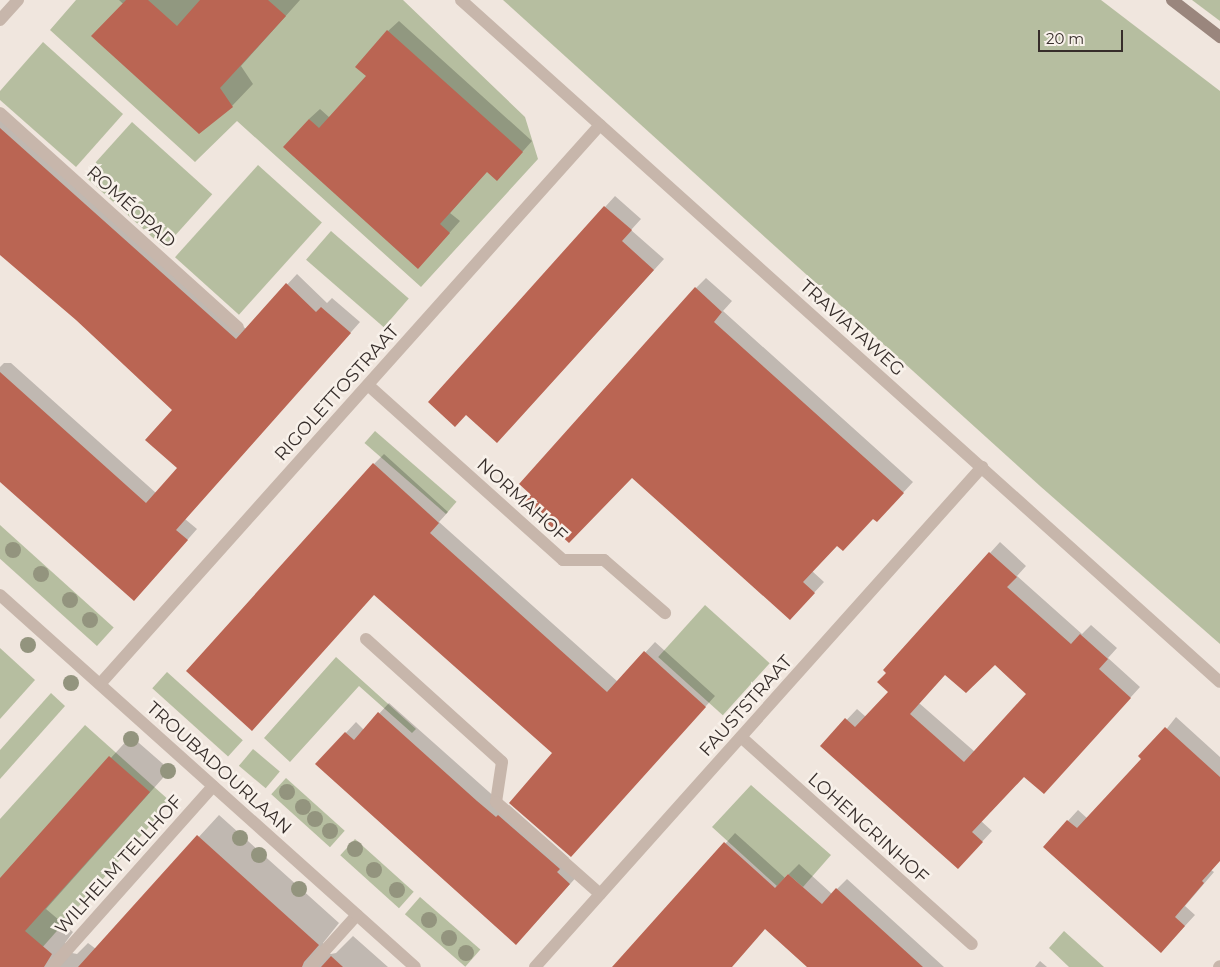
<!DOCTYPE html>
<html>
<head>
<meta charset="utf-8">
<style>
	body { margin:0 }
	#map { position:relative; width:1220px; height:967px; overflow:hidden; background:#f0e6de; font-family:Montserrat,sans-serif }
	div>[style] { position:absolute }
	.green>* { inset:0; background:#b6bea0; transform-origin:0 0 }
	.shadow>* { inset:0; background:#0003 }
	.building>* { inset:0; background:#ba6553 }
	.lane>* { height:12px; margin:-6px; padding:0 6px; transform-origin:6px; border-radius:6px; background:#c7b6ab }
	.street>* { height:12px; margin:-6px; padding:0 6px; transform-origin:6px; border-radius:6px; background:#c7b6ab }
	.secondary>* { height:12px; margin:-6px; padding:0 6px; transform-origin:6px; border-radius:6px; background:#9a867d }
	.trees>* { width:16px; height:16px; margin:-8px; border-radius:50%; background:#93947e }
	span { translate:-50% -50%; white-space:nowrap; text-align:center; line-height:1.15; -webkit-text-stroke:5px #f8f1ea; paint-order:stroke }
	.street-label { font-size:18px; color:#362d2a }
	.scale { position:absolute; left:1038px; top:30px; width:85px; height:22px; box-sizing:border-box; border:2px solid #362d2a; border-top:0; padding-left:6px; font-size:15px; line-height:18px; white-space:nowrap; color:#362d2a; -webkit-text-stroke:4px #f8f1ea; paint-order:stroke }
</style>
</head>
<body>
<div id="map">
	<div class="green">
		<div style="clip-path:polygon(76px 0,403px 0,525px 117px,538px 159px,421px 287px,237px 121px,195px 162px,50px 30px)"></div>
		<div style="clip-path:polygon(503px 0,1101px 0,1220px 91px,1220px 644px,1040px 486px)"></div>
		<div style="clip-path:polygon(1192px 0,1220px 0,1220px 21px)"></div>
		<div style="clip-path:polygon(43px 42px,123px 114px,76px 167px,0 100px,0 91px)"></div>
		<div style="left:132px;top:122px;width:108px;height:72px;rotate:42deg"></div>
		<div style="left:258px;top:165px;width:86px;height:124px;rotate:42deg"></div>
		<div style="left:331px;top:231px;width:103px;height:38px;rotate:41deg"></div>
		<div style="left:375px;top:431px;width:108px;height:16px;rotate:41deg"></div>
		<div style="left:0;top:525px;width:153px;height:25px;rotate:42deg"></div>
		<div style="left:705px;top:605px;width:87px;height:70px;rotate:42deg"></div>
		<div style="clip-path:polygon(0 648px,35px 680px,0 719px)"></div>
		<div style="clip-path:polygon(336px 657px,416px 729px,412px 733px,359px 686px,290px 762px,264px 738px)"></div>
		<div style="left:167px;top:672px;width:102px;height:22px;rotate:42deg"></div>
		<div style="clip-path:polygon(51px 693px,65px 706px,0 779px,0 750px)"></div>
		<div style="clip-path:polygon(85px 725px,171px 802px,25px 967px,0 967px,0 819px)"></div>
		<div style="left:253px;top:749px;width:35px;height:22px;rotate:40deg"></div>
		<div style="left:286px;top:778px;width:79px;height:22px;rotate:42deg"></div>
		<div style="clip-path:polygon(751px 785px,831px 855px,803px 887px,788px 874px,777px 886px,712px 827px)"></div>
		<div style="left:355px;top:839px;width:79px;height:22px;rotate:42deg"></div>
		<div style="left:420px;top:897px;width:80px;height:23px;rotate:41deg"></div>
		<div style="clip-path:polygon(1064px 931px,1104px 967px,1069px 967px,1049px 948px)"></div>
	</div>
	<div class="shadow">
		<div style="clip-path:polygon(119px 0,300px 0,241px 66px,253px 84px,232px 106px)"></div>
		<div style="clip-path:polygon(399px 21px,532px 141px,507px 169px,487px 171px,450px 213px,460px 221px,428px 257px,309px 119px,320px 109px,330px 118px,367px 76px,388px 31px)"></div>
		<div style="clip-path:polygon(5px 114px,246px 329px,297px 274px,327px 303px,332px 298px,360px 322px,185px 519px,197px 529px,144px 589px,0 480px,0 367px,4px 363px,11px 363px,156px 493px,179px 468px,174px 410px,76px 319px,0 253px,0 119px)"></div>
		<div style="clip-path:polygon(615px 196px,641px 219px,631px 230px,664px 259px,507px 431px,467px 413px,429px 402px)"></div>
		<div style="clip-path:polygon(706px 278px,732px 301px,723px 311px,913px 482px,887px 510px,874px 517px,837px 545px,812px 571px,824px 582px,800px 608px,632px 477px,586px 524px,696px 288px)"></div>
		<div style="clip-path:polygon(384px 454px,448px 512px,439px 522px,618px 682px,655px 642px,715px 696px,581px 845px,554px 753px,374px 464px)"></div>
		<div style="clip-path:polygon(evenodd,1000px 542px,1026px 566px,1017px 576px,1082px 634px,1091px 625px,1117px 648px,1108px 658px,1140px 687px,1054px 782px,1024px 775px,981px 821px,992px 831px,968px 857px,822px 746px,857px 709px,866px 717px,890px 692px,888px 673px,884px 670px,1000px 542px,995px 664px,1027px 694px,975px 752px,919px 703px,946px 673px,995px 664px)"></div>
		<div style="clip-path:polygon(389px 703px,507px 808px,509px 805px,569px 858px,566px 861px,580px 873px,526px 933px,317px 764px,356px 722px,364px 730px)"></div>
		<div style="clip-path:polygon(1176px 717px,1220px 757px,1220px 860px,1211px 870px,1214px 872px,1185px 906px,1195px 915px,1171px 941px,1044px 847px,1078px 810px,1088px 819px,1143px 759px)"></div>
		<div style="clip-path:polygon(131px 736px,170px 770px,46px 909px,73px 932px,65px 943px,67px 952px,77px 954px,88px 943px,96px 949px,219px 815px,339px 923px,323px 943px,326px 952px,331px 954px,336px 953px,353px 936px,388px 967px,0 967px,0 879px)"></div>
		<div style="clip-path:polygon(735px 833px,785px 878px,799px 864px,832px 894px,847px 879px,944px 967px,810px 967px,765px 928px,730px 967px,614px 967px)"></div>
		<div style="clip-path:polygon(1040px 961px,1047px 967px,1035px 967px)"></div>
	</div>
	<div class="building">
		<div style="clip-path:polygon(126px 0,148px 0,177px 26px,200px 0,268px 0,286px 16px,220px 88px,233px 107px,199px 134px,91px 36px)"></div>
		<div style="clip-path:polygon(387px 30px,523px 152px,497px 181px,487px 172px,440px 224px,450px 233px,418px 269px,283px 147px,309px 119px,319px 128px,366px 76px,355px 67px)"></div>
		<div style="clip-path:polygon(0 128px,236px 339px,286px 283px,316px 312px,321px 307px,351px 333px,176px 530px,188px 540px,134px 601px,0 482px,0 372px,146px 503px,177px 468px,145px 440px,172px 410px,76px 320px,0 255px)"></div>
		<div style="clip-path:polygon(604px 206px,632px 230px,622px 241px,654px 270px,497px 443px,466px 415px,455px 427px,428px 402px)"></div>
		<div style="clip-path:polygon(695px 287px,722px 312px,714px 322px,904px 493px,877px 522px,873px 519px,843px 551px,837px 546px,803px 582px,815px 593px,790px 620px,632px 478px,569px 543px,523px 501px,530px 494px,519px 484px)"></div>
		<div style="clip-path:polygon(373px 463px,439px 523px,430px 533px,607px 692px,644px 651px,706px 707px,571px 857px,509px 803px,552px 753px,374px 595px,252px 731px,186px 671px)"></div>
		<div style="clip-path:polygon(evenodd,989px 552px,1017px 577px,1007px 587px,1071px 644px,1080px 634px,1108px 659px,1099px 669px,1131px 698px,1044px 794px,1024px 777px,972px 832px,983px 842px,958px 869px,820px 746px,845px 718px,855px 727px,888px 692px,877px 682px,886px 673px,883px 670px,989px 552px,995px 665px,1026px 694px,964px 762px,910px 714px,945px 675px,966px 693px,995px 665px)"></div>
		<div style="clip-path:polygon(378px 712px,477px 801px,496px 817px,498px 815px,560px 869px,557px 872px,570px 884px,516px 945px,315px 764px,345px 732px,354px 740px)"></div>
		<div style="clip-path:polygon(1165px 727px,1220px 777px,1220px 861px,1202px 881px,1204px 883px,1175px 917px,1185px 926px,1161px 953px,1043px 847px,1067px 820px,1077px 828px,1141px 759px,1138px 756px)"></div>
		<div style="clip-path:polygon(109px 756px,150px 792px,25px 931px,52px 954px,44px 967px,0 967px,0 878px)"></div>
		<div style="clip-path:polygon(197px 835px,319px 945px,304px 962px,302px 967px,78px 967px)"></div>
		<div style="clip-path:polygon(724px 842px,775px 888px,788px 874px,822px 904px,836px 888px,923px 967px,807px 967px,765px 929px,732px 967px,612px 967px)"></div>
		<div style="clip-path:polygon(331px 956px,343px 967px,321px 967px)"></div>
	</div>
	<div class="lane">
		<div style="left:366px;top:639px;width:183px;rotate:42.1deg"></div>
		<div style="left:502px;top:762px;width:40px;rotate:98.5deg"></div>
		<div style="left:496px;top:802px;width:139px;rotate:41.5deg"></div>
		<div style="left:310px;top:967px;width:70px;rotate:-47.9deg"></div>
	</div>
	<div class="street">
		<div style="left:461px;top:0;width:1020px;rotate:41.94deg"></div>
		<div style="left:0;top:20px;width:27px;rotate:-48deg"></div>
		<div style="left:0;top:113px;width:320px;rotate:42deg"></div>
		<div style="left:368px;top:385px;width:262px;rotate:41.9deg"></div>
		<div style="left:563px;top:560px;width:41px"></div>
		<div style="left:604px;top:560px;width:81px;rotate:41deg"></div>
		<div style="left:0;top:595px;width:557px;rotate:41.87deg"></div>
		<div style="left:100px;top:684px;width:750px;rotate:-48.19deg"></div>
		<div style="left:741px;top:737px;width:310px;rotate:41.9deg"></div>
		<div style="left:52px;top:967px;width:242px;rotate:-48.3deg"></div>
		<div style="left:535px;top:967px;width:671px;rotate:-48.2deg"></div>
		<div style="left:1219px;top:967px;width:1px;rotate:-45deg"></div>
	</div>
	<div class="secondary">
		<div style="left:1172px;top:0;width:61px;rotate:37.6deg"></div>
	</div>
	<div class="trees">
		<div style="left:13px;top:550px"></div>
		<div style="left:41px;top:574px"></div>
		<div style="left:70px;top:600px"></div>
		<div style="left:90px;top:620px"></div>
		<div style="left:28px;top:645px"></div>
		<div style="left:71px;top:683px"></div>
		<div style="left:131px;top:739px"></div>
		<div style="left:168px;top:771px"></div>
		<div style="left:287px;top:792px"></div>
		<div style="left:303px;top:807px"></div>
		<div style="left:315px;top:819px"></div>
		<div style="left:330px;top:831px"></div>
		<div style="left:240px;top:838px"></div>
		<div style="left:355px;top:849px"></div>
		<div style="left:259px;top:855px"></div>
		<div style="left:374px;top:870px"></div>
		<div style="left:299px;top:889px"></div>
		<div style="left:397px;top:890px"></div>
		<div style="left:429px;top:920px"></div>
		<div style="left:449px;top:938px"></div>
		<div style="left:466px;top:953px"></div>
	</div>
	<div class="street-label">
		<span style="left:131px;top:207px;rotate:42deg">ROMÉOPAD</span>
		<span style="left:852px;top:328px;rotate:42deg">TRAVIATAWEG</span>
		<span style="left:337px;top:393px;rotate:-48deg">RIGOLETTOSTRAAT</span>
		<span style="left:522px;top:500px;rotate:42deg">NORMAHOF</span>
		<span style="left:746px;top:706px;rotate:-48deg">FAUSTSTRAAT</span>
		<span style="left:219px;top:768px;rotate:42deg">TROUBADOURLAAN</span>
		<span style="left:868px;top:828px;rotate:42deg">LOHENGRINHOF</span>
		<span style="left:119px;top:865px;rotate:-48deg">WILHELM TELLHOF</span>
	</div>
	<div class="scale">20 m</div>
</div>
</body>
</html>
